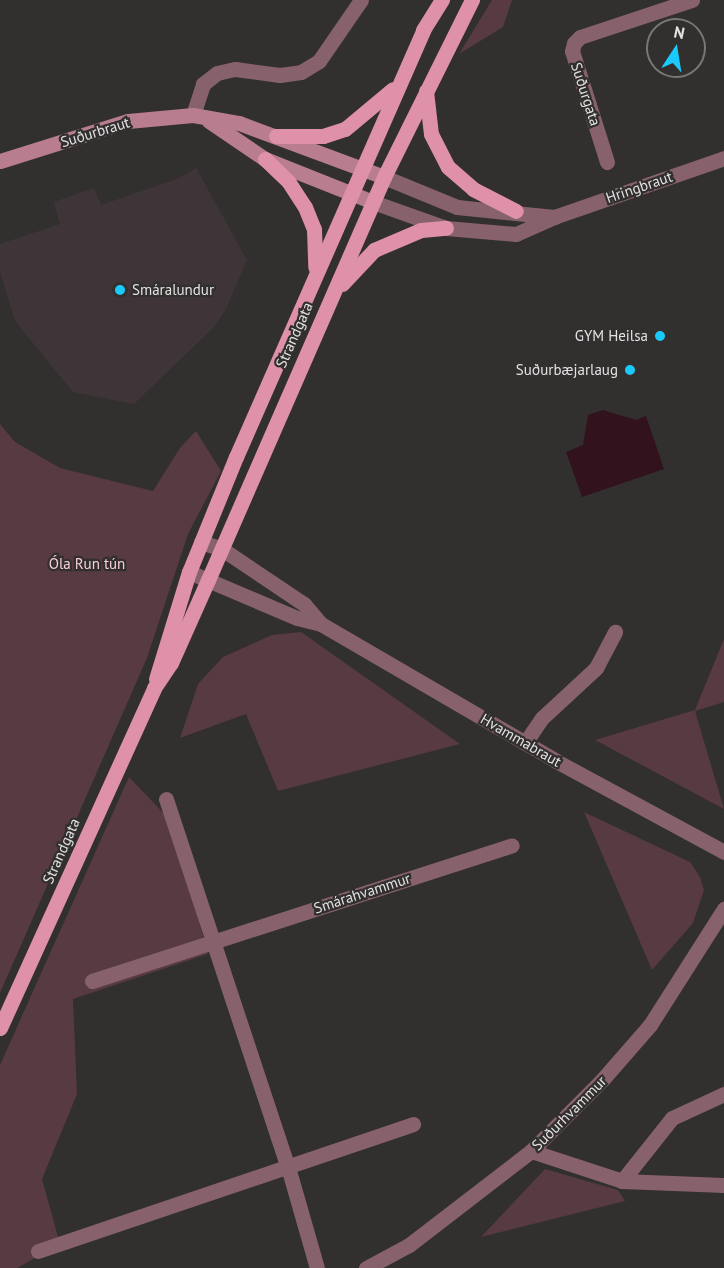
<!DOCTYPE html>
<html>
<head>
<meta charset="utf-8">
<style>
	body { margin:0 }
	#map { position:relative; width:724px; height:1268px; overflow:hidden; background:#322f2f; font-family:"PT Sans",sans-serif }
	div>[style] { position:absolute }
	.built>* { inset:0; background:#3f3538 }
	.green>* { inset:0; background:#573a42 }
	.water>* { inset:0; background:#31121d }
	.street>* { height:15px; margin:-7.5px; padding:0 7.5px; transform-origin:7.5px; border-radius:7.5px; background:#87626d }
	.secondary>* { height:15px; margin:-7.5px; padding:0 7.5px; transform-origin:7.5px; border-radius:7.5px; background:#b87d8f }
	.primary>* { height:15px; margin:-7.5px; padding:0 7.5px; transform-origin:7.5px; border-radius:7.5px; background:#de91a9 }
	.dots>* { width:16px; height:16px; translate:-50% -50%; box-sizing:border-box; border:3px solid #322f2f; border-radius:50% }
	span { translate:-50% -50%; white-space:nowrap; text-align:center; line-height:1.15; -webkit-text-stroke:4.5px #322f2f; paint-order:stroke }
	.street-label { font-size:15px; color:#e3e1e2 }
	.poi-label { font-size:15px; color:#e3e1e2 }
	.left { translate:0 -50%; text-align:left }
	.right { translate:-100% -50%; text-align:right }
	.park-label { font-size:15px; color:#f9ceda }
	.north { position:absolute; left:646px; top:18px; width:60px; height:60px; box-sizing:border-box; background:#322f2f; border:2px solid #797677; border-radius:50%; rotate:12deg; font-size:16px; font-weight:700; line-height:24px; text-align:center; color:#e3e1e2 }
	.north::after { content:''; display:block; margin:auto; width:21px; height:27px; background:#1acafc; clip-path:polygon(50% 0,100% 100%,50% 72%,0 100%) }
</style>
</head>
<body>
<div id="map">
	<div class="built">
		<div style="clip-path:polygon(196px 168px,247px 260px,226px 309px,214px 327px,134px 404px,73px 392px,15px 321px,0 272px,0 244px,60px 224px,54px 202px,94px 188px,101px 205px,177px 179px)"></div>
	</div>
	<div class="green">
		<div style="clip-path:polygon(492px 0,512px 0,503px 27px,459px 54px)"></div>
		<div style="clip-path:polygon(0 424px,15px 442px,60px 468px,153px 491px,180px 448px,196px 431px,221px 471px,188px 534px,147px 658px,0 993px)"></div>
		<div style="clip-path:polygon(301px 632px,460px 744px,278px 791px,246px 714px,180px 738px,198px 684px,223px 657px,272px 635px)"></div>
		<div style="clip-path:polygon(724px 639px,724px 702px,695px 711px,724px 809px,595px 740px,695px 710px)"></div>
		<div style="clip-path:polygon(129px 777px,171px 821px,208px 954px,73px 999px,77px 1094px,42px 1179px,60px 1244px,17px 1268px,0 1268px,0 1065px)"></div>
		<div style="clip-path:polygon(584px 812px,690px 862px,700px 877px,704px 890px,693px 923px,652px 970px)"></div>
		<div style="clip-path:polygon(545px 1169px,618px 1190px,625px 1201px,481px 1237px)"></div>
	</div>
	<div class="water">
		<div style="clip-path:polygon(603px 410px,636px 420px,646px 416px,664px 469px,582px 497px,566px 452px,583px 445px,588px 415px)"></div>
	</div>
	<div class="street">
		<div style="left:193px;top:115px;width:33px;rotate:-72deg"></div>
		<div style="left:203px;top:84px;width:18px;rotate:-38deg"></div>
		<div style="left:217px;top:73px;width:18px;rotate:-13deg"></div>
		<div style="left:235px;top:69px;width:45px;rotate:7.6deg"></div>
		<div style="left:280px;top:75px;width:21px;rotate:-8deg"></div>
		<div style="left:301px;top:72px;width:21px;rotate:-31deg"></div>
		<div style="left:319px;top:61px;width:74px;rotate:-55.5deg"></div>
		<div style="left:607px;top:162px;width:116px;rotate:-107.5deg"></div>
		<div style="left:572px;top:51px;width:8px;rotate:-76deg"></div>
		<div style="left:574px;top:43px;width:8px;rotate:-45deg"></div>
		<div style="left:580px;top:37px;width:118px;rotate:-18.3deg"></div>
		<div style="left:384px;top:177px;width:79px;rotate:22.3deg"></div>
		<div style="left:457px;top:207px;width:98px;rotate:5.9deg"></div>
		<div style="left:373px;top:202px;width:77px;rotate:19.6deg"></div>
		<div style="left:446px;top:228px;width:70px;rotate:4.9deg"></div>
		<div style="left:516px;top:234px;width:42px;rotate:-24.1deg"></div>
		<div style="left:554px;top:217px;width:180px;rotate:-19.1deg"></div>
		<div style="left:201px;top:542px;width:22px;rotate:18deg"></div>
		<div style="left:222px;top:549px;width:99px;rotate:33.9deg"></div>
		<div style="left:304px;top:604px;width:26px;rotate:50deg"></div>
		<div style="left:189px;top:572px;width:117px;rotate:23.1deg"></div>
		<div style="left:297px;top:618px;width:25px;rotate:14deg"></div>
		<div style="left:321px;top:624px;width:272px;rotate:30.2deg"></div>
		<div style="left:556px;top:761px;width:191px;rotate:28.4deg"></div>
		<div style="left:525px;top:743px;width:30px;rotate:-56deg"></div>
		<div style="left:542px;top:718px;width:74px;rotate:-42.8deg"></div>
		<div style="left:596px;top:668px;width:41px;rotate:-62.2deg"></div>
		<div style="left:166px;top:799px;width:388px;rotate:71.7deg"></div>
		<div style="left:288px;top:1167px;width:105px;rotate:74deg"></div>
		<div style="left:92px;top:981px;width:441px;rotate:-17.9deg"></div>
		<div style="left:531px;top:1151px;width:96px;rotate:18.2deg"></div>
		<div style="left:622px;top:1181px;width:102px;rotate:2.2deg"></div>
		<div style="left:622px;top:1181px;width:80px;rotate:-51.6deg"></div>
		<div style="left:672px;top:1118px;width:57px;rotate:-24.8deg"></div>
		<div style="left:38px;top:1251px;width:396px;rotate:-18.7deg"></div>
		<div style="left:366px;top:1268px;width:49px;rotate:-28.1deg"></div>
		<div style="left:409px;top:1245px;width:154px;rotate:-37.6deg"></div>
		<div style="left:531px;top:1151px;width:100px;rotate:-45deg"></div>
		<div style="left:602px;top:1080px;width:73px;rotate:-48.9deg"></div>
		<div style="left:650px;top:1025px;width:138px;rotate:-57.5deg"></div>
	</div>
	<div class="secondary">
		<div style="left:209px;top:121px;width:68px;rotate:34.2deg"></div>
		<div style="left:265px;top:159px;width:116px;rotate:21.7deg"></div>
		<div style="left:0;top:161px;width:134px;rotate:-17.4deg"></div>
		<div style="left:128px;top:121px;width:65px;rotate:-5.3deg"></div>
		<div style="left:193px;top:115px;width:47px;rotate:9.9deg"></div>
		<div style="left:239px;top:123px;width:155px;rotate:20.4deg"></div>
	</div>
	<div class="primary">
		<div style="left:426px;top:91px;width:43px;rotate:83.4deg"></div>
		<div style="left:431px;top:134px;width:37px;rotate:63deg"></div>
		<div style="left:448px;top:167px;width:33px;rotate:41deg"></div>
		<div style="left:473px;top:189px;width:48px;rotate:27.1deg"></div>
		<div style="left:276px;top:136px;width:47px"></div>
		<div style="left:323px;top:136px;width:23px;rotate:-18deg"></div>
		<div style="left:345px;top:129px;width:62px;rotate:-39.8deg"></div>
		<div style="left:265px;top:159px;width:32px;rotate:44deg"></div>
		<div style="left:288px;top:181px;width:31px;rotate:57deg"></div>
		<div style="left:305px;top:207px;width:24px;rotate:68deg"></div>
		<div style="left:314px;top:229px;width:38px;rotate:88deg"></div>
		<div style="left:342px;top:284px;width:47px;rotate:-46.7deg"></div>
		<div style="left:374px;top:250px;width:51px;rotate:-23.1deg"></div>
		<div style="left:421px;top:230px;width:25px;rotate:-5deg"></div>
		<div style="left:156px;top:679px;width:112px;rotate:-72.9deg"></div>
		<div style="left:189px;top:572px;width:124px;rotate:-67.8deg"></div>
		<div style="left:236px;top:457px;width:466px;rotate:-66.3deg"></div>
		<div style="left:423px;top:30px;width:36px;rotate:-58deg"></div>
		<div style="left:0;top:1028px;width:373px;rotate:-65.6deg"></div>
		<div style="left:154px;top:688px;width:30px;rotate:-56deg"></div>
		<div style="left:171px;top:663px;width:91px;rotate:-66deg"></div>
		<div style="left:208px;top:580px;width:440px;rotate:-66.4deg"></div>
		<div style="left:384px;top:177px;width:198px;rotate:-63.6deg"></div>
	</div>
	<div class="dots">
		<div style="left:120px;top:290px;background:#1acafc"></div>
		<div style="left:660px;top:336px;background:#1acafc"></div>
		<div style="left:630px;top:370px;background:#1acafc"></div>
	</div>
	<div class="street-label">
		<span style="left:586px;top:94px;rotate:72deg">Suðurgata</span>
		<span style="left:95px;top:132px;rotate:-17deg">Suðurbraut</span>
		<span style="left:639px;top:187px;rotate:-19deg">Hringbraut</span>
		<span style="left:294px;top:335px;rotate:-66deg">Strandgata</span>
		<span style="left:521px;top:740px;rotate:30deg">Hvammabraut</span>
		<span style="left:61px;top:851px;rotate:-66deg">Strandgata</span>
		<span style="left:362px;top:893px;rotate:-18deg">Smárahvammur</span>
		<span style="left:569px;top:1113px;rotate:-45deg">Suðurhvammur</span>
	</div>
	<div class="poi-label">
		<span class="left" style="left:132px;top:290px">Smáralundur</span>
		<span class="right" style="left:648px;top:336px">GYM Heilsa</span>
		<span class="right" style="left:618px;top:370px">Suðurbæjarlaug</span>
	</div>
	<div class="park-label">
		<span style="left:87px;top:564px">Óla Run tún</span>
	</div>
	<div class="north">N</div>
</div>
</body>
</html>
